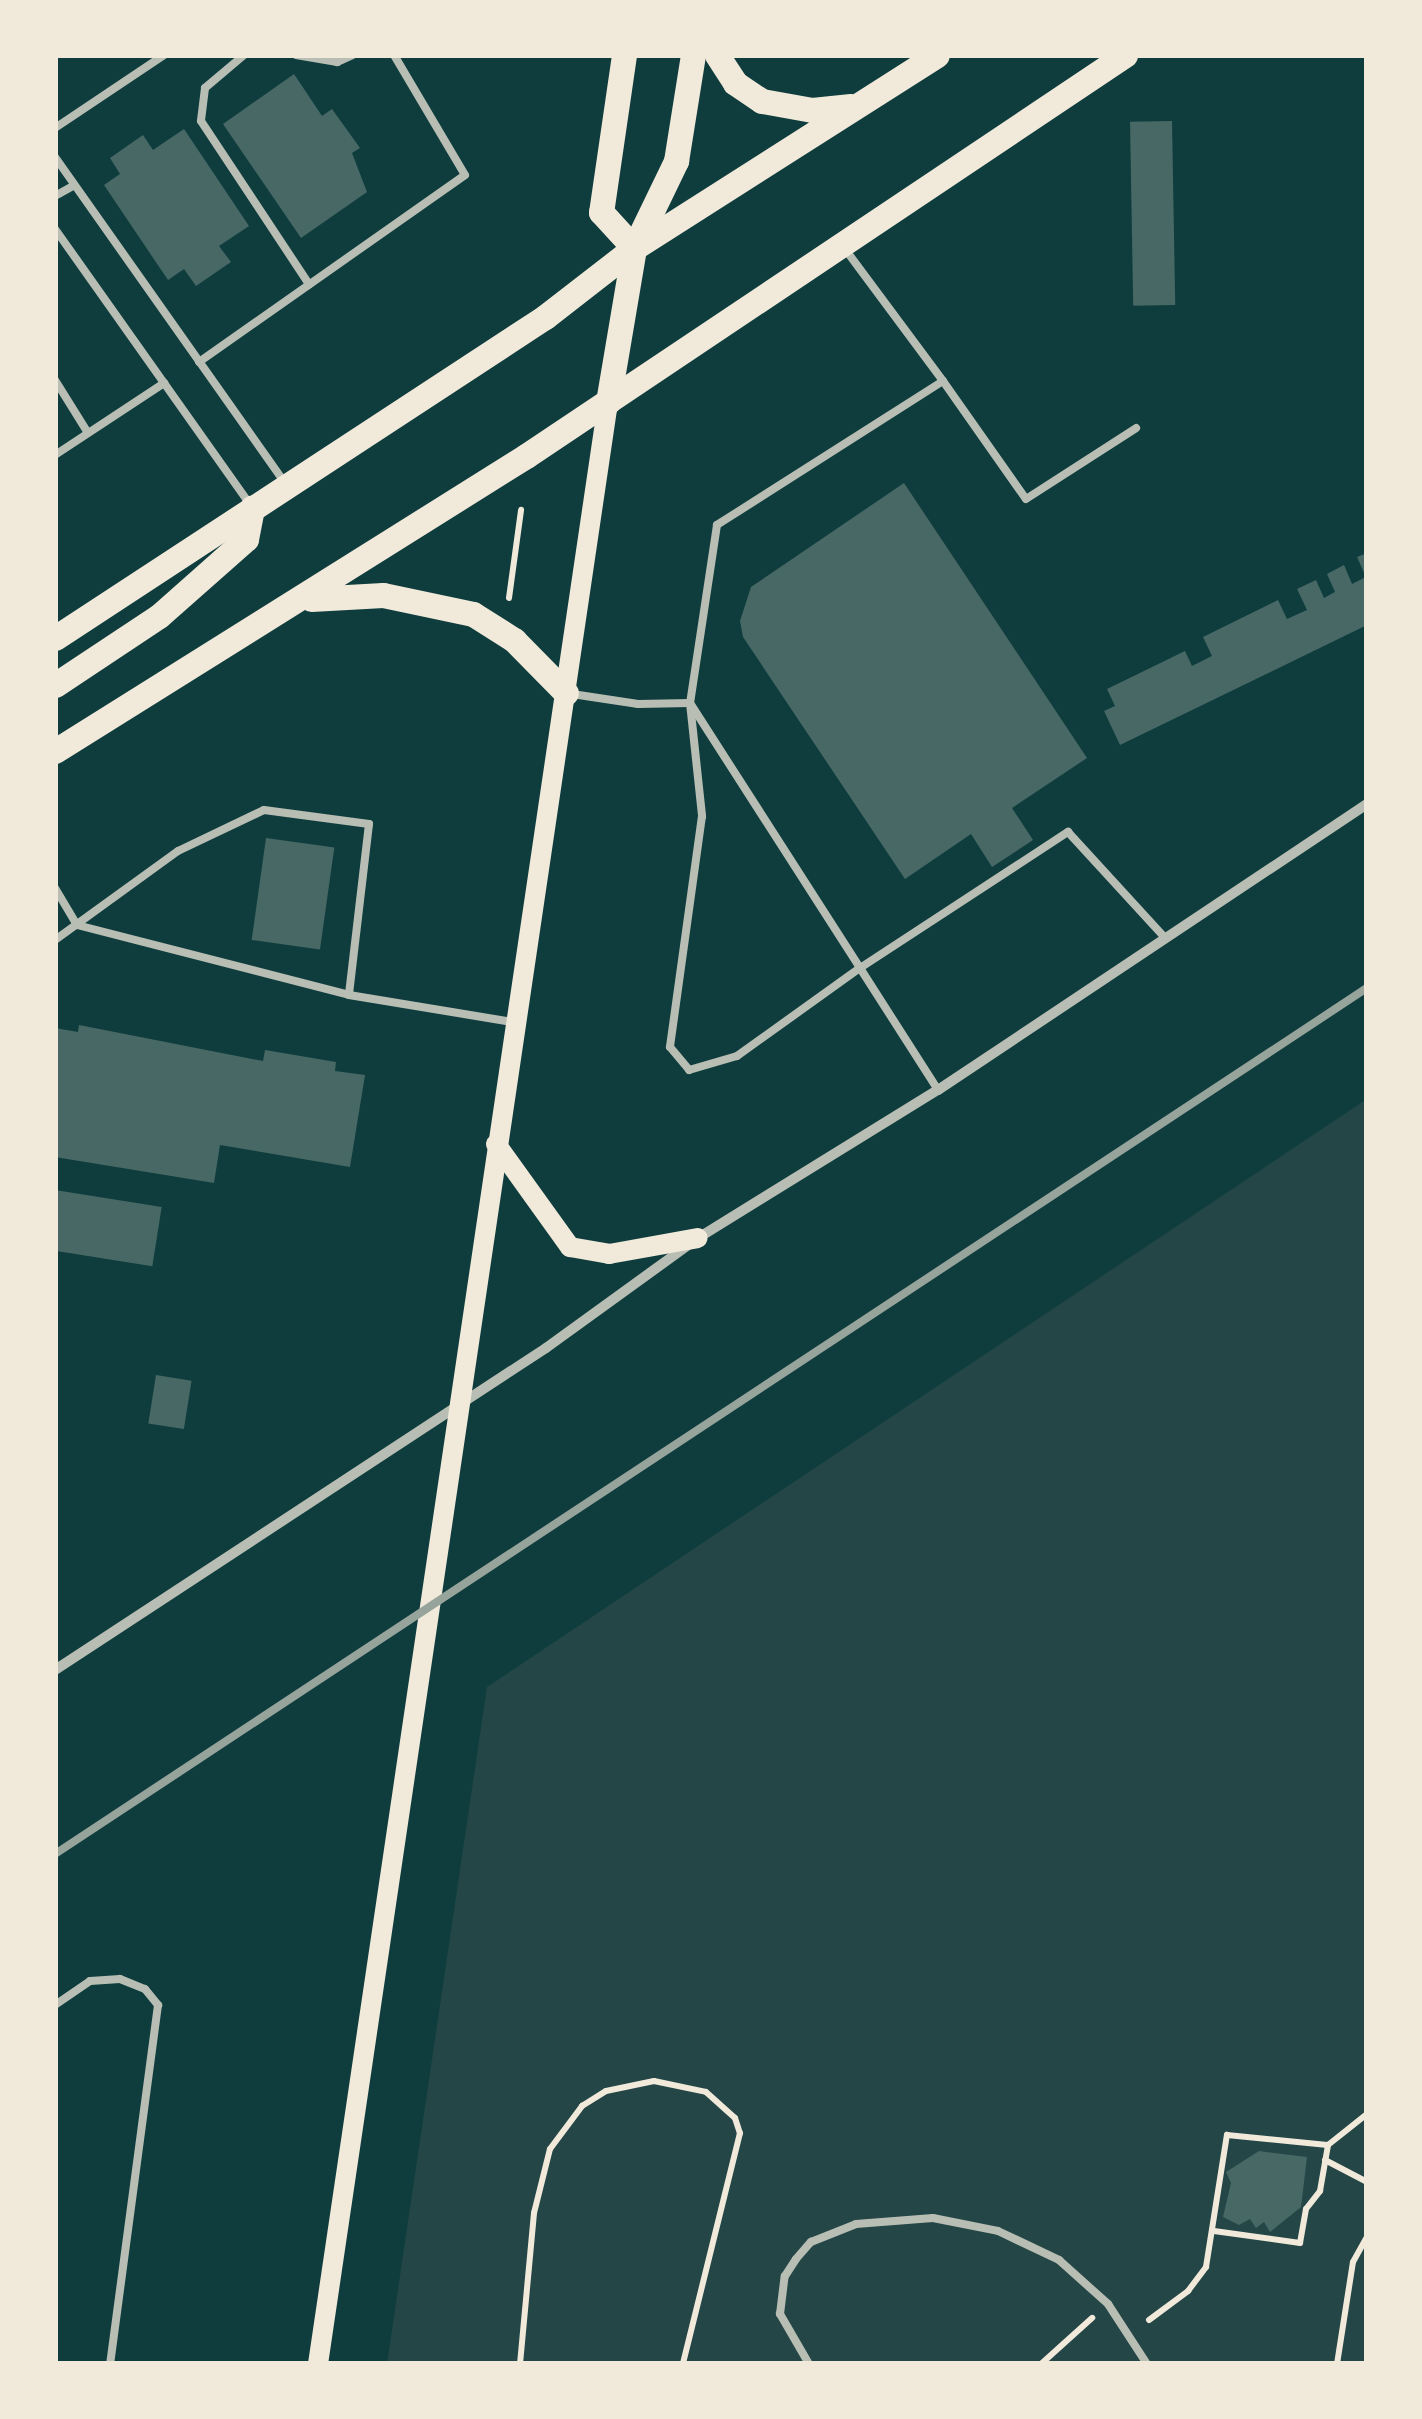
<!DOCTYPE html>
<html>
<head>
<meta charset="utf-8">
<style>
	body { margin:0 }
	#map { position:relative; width:1422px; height:2419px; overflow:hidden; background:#0f3d3e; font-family:"Roboto Condensed",sans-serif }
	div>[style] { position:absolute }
	.green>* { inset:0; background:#244646 }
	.building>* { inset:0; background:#486865; transform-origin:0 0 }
	.path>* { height:6px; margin:-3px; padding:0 3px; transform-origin:3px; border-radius:3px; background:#f1e9da }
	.service>* { height:8px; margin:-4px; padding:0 4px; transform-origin:4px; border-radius:4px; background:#b8beb3 }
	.minor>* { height:10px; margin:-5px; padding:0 5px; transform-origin:5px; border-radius:5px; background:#b8beb3 }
	.secondary>* { height:20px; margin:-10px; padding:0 10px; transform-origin:10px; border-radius:10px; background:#f1e9da }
	.primary>* { height:25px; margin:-12.5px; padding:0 12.5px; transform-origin:12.5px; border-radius:12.5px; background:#f1e9da }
	.rail>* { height:8px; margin:-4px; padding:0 4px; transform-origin:4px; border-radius:4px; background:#97a49c }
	span { translate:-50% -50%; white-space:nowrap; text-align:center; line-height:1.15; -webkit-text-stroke:10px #f1e9da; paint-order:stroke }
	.frame { position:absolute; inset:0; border:58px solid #f1e9da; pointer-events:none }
</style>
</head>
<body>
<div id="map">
	<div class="green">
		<div style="clip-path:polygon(1367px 1099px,1367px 2364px,387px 2364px,487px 1687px)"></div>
	</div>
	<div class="building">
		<div style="clip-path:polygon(294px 74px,322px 116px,332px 109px,360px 148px,352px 153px,367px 192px,301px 238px,223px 124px)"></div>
		<div style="left:1172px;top:121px;width:184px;height:42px;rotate:89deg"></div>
		<div style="clip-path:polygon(184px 129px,249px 226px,219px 246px,231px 262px,196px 286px,184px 269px,168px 280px,104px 185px,120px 174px,110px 158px,143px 135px,153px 150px)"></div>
		<div style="clip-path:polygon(904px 483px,1087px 758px,1012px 808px,1033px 840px,992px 867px,971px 834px,905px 879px,743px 637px,740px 621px,751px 587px)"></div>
		<div style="clip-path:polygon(1367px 553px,1367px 625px,1120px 745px,1104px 711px,1115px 706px,1107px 689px,1185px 651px,1192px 666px,1212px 656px,1203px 637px,1278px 600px,1287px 619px,1307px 610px,1297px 589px,1316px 580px,1324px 598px,1335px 592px,1327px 574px,1344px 565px,1352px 584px,1366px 577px,1357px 557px)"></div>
		<div style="left:266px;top:838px;width:69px;height:103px;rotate:8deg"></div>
		<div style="clip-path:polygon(79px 1025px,263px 1061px,265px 1050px,336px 1062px,335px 1071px,365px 1075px,350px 1167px,220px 1145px,214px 1183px,55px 1157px,55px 1028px,78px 1032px)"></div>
		<div style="left:55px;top:1190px;width:108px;height:60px;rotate:9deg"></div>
		<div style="left:156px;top:1375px;width:36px;height:49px;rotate:9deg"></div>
		<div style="clip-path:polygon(1259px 2151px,1307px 2157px,1301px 2207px,1270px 2232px,1264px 2222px,1256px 2228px,1250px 2219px,1239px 2225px,1223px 2217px,1231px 2183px,1226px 2172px)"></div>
	</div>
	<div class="path">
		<div style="left:509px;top:598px;width:89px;rotate:-82.2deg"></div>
		<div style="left:1325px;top:2160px;width:47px;rotate:27.6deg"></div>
		<div style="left:1214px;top:2231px;width:87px;rotate:7.9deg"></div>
		<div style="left:1300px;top:2243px;width:35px;rotate:-80deg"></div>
		<div style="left:1306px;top:2209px;width:23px;rotate:-52deg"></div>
		<div style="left:1320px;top:2191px;width:47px;rotate:-80.1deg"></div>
		<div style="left:1149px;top:2320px;width:49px;rotate:-36.6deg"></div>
		<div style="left:1188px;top:2291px;width:30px;rotate:-53deg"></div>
		<div style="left:1206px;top:2267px;width:134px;rotate:-81deg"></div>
		<div style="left:1227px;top:2135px;width:101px;rotate:5.7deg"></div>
		<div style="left:1328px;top:2145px;width:50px;rotate:-38.5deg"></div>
		<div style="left:520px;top:2364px;width:152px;rotate:-84.7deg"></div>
		<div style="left:534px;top:2213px;width:66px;rotate:-76deg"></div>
		<div style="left:550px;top:2149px;width:54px;rotate:-53.3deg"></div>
		<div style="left:582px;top:2106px;width:28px;rotate:-32deg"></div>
		<div style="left:606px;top:2091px;width:49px;rotate:-11.8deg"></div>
		<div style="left:654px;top:2081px;width:53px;rotate:11.9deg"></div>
		<div style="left:706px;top:2092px;width:39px;rotate:42deg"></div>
		<div style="left:735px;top:2118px;width:16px;rotate:72deg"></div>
		<div style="left:740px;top:2133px;width:238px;rotate:103.9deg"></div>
		<div style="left:1041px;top:2364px;width:69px;rotate:-42deg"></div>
		<div style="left:1337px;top:2364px;width:103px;rotate:-81.1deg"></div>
		<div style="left:1353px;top:2262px;width:29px;rotate:-61deg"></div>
	</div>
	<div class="service">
		<div style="left:244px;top:55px;width:51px;rotate:139.8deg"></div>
		<div style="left:205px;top:88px;width:33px;rotate:97deg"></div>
		<div style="left:201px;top:121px;width:196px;rotate:56.5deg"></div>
		<div style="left:296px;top:55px;width:42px;rotate:9.7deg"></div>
		<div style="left:337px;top:62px;width:17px;rotate:-24deg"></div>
		<div style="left:55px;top:128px;width:131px;rotate:-33.8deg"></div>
		<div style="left:55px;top:157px;width:398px;rotate:54.8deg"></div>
		<div style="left:55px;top:196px;width:21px;rotate:-29deg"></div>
		<div style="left:55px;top:229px;width:336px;rotate:54.7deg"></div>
		<div style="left:845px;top:249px;width:164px;rotate:53.4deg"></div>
		<div style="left:943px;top:381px;width:268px;rotate:147.5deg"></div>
		<div style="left:717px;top:525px;width:180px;rotate:98.6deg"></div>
		<div style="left:690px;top:703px;width:114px;rotate:83.9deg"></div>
		<div style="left:702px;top:816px;width:233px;rotate:97.9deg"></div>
		<div style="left:670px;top:1047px;width:30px;rotate:50deg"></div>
		<div style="left:689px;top:1070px;width:50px;rotate:-16.3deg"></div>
		<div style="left:737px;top:1056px;width:151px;rotate:-35.6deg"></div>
		<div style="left:860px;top:968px;width:145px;rotate:57.4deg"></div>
		<div style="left:199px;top:362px;width:325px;rotate:-35.1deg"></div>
		<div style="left:465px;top:175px;width:139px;rotate:-120.6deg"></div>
		<div style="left:55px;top:380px;width:62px;rotate:58.1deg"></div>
		<div style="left:943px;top:381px;width:144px;rotate:54.9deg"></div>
		<div style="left:1026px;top:499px;width:131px;rotate:-32.8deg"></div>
		<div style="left:55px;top:455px;width:131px;rotate:-33.4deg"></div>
		<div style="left:572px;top:694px;width:67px;rotate:8.6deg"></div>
		<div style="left:638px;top:704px;width:52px;rotate:-1.1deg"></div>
		<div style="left:690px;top:703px;width:315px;rotate:57.3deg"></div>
		<div style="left:860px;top:968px;width:249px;rotate:-33.2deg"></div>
		<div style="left:1068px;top:832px;width:144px;rotate:47.5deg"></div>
		<div style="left:55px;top:888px;width:43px;rotate:59.3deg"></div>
		<div style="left:77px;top:925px;width:281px;rotate:14.4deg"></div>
		<div style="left:349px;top:995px;width:165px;rotate:9.4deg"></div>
		<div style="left:55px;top:940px;width:152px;rotate:-35.9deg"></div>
		<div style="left:178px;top:851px;width:95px;rotate:-25.5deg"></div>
		<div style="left:264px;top:810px;width:106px;rotate:7.6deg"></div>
		<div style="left:369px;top:824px;width:172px;rotate:96.7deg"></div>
		<div style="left:55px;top:2005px;width:42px;rotate:-34.4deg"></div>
		<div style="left:90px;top:1981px;width:30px;rotate:-4deg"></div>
		<div style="left:120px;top:1979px;width:27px;rotate:22deg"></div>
		<div style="left:145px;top:1989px;width:21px;rotate:51deg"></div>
		<div style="left:158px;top:2005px;width:362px;rotate:97.6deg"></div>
		<div style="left:809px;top:2364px;width:58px;rotate:-120.1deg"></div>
		<div style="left:780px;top:2314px;width:38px;rotate:-83deg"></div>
		<div style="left:785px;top:2276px;width:20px;rotate:-57deg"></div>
		<div style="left:796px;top:2259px;width:23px;rotate:-49deg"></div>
		<div style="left:811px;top:2242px;width:48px;rotate:-21.8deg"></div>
		<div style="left:856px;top:2224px;width:77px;rotate:-4.5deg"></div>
		<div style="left:933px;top:2218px;width:66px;rotate:11.3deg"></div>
		<div style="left:998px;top:2231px;width:68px;rotate:25.4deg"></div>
		<div style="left:1059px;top:2260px;width:66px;rotate:41.9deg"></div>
		<div style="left:1108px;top:2304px;width:72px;rotate:57deg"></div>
	</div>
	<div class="minor">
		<div style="left:55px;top:1670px;width:587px;rotate:-33.26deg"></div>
		<div style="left:546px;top:1348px;width:188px;rotate:-35.9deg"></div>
		<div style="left:698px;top:1238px;width:282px;rotate:-31.7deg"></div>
		<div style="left:938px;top:1090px;width:516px;rotate:-33.69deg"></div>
	</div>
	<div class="secondary">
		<div style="left:496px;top:1144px;width:127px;rotate:54.3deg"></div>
		<div style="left:570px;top:1247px;width:40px;rotate:10deg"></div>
		<div style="left:609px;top:1254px;width:90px;rotate:-10.2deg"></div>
		<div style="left:318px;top:2364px;width:1983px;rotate:-81.59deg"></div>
	</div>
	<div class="primary">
		<div style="left:624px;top:55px;width:159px;rotate:98.3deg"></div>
		<div style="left:601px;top:212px;width:49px;rotate:47.5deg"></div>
		<div style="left:717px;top:55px;width:33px;rotate:57deg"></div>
		<div style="left:735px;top:83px;width:32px;rotate:34deg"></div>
		<div style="left:762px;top:101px;width:51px;rotate:10.2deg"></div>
		<div style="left:812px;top:110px;width:39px;rotate:-6deg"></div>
		<div style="left:608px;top:402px;width:156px;rotate:-80.4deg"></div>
		<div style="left:634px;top:248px;width:97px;rotate:-64.2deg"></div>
		<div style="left:676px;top:161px;width:107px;rotate:-80.9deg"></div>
		<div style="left:311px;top:599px;width:72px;rotate:-3.2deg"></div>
		<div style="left:383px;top:595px;width:92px;rotate:11.9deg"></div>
		<div style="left:473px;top:614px;width:49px;rotate:32.4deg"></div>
		<div style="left:514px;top:640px;width:74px;rotate:45.5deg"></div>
		<div style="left:55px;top:638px;width:586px;rotate:-33.23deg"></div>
		<div style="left:545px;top:317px;width:113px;rotate:-37.8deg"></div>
		<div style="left:634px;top:248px;width:359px;rotate:-32.5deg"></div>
		<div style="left:55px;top:685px;width:125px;rotate:-33.6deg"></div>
		<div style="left:159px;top:616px;width:116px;rotate:-41.5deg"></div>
		<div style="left:246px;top:539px;width:32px;rotate:-79deg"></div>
		<div style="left:55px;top:751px;width:556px;rotate:-32.06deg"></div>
		<div style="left:526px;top:456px;width:721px;rotate:-33.8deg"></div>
	</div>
	<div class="rail">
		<div style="left:55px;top:1854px;width:1572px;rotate:-33.43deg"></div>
	</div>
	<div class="frame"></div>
</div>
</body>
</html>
